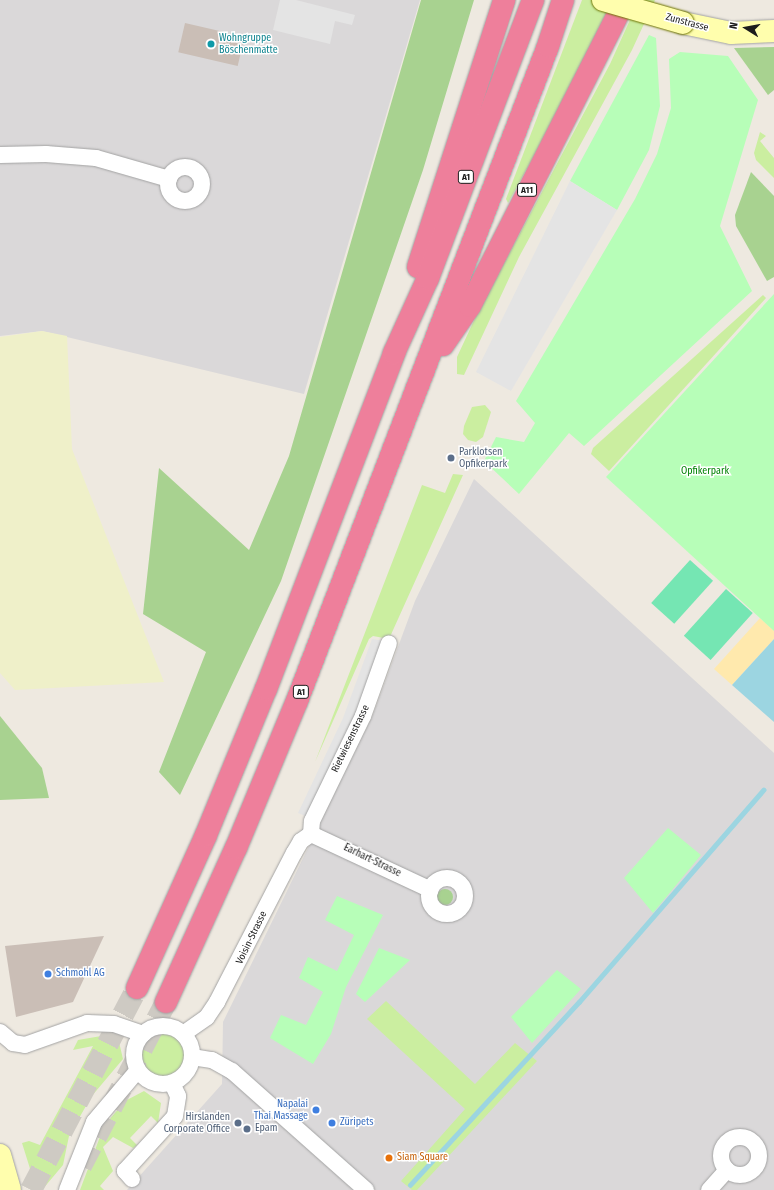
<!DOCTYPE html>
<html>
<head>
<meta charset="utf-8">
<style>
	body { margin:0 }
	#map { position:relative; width:774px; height:1190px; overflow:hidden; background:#eee9e0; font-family:"Fira Sans Condensed",sans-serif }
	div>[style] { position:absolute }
	.residential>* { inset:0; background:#dad8d9 }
	.farmland>* { inset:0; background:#eff0c9 }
	.grass>* { inset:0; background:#cbeea0 }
	.round { border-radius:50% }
	.forest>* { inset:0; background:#a8d290 }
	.sand>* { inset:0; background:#ffe9ad }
	.park>* { inset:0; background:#b7feb8 }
	.pitch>* { inset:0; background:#75e6b3; transform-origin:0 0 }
	.parking>* { inset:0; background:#e4e4e4 }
	.water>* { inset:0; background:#9cd5e1 }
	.stream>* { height:4.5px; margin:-2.25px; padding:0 2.25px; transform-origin:2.25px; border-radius:2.25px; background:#9cd5e1 }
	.building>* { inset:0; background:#cabeb6; transform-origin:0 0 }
	.highway-tunnel>* { height:22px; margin-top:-11px; transform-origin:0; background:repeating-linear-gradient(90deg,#cecac3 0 22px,transparent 0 33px) }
	.roads { filter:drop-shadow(0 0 1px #a3a3a3) drop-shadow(0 0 1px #a3a3a3) }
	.street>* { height:16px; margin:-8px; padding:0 8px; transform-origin:8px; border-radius:8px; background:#fff }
	.street>.ring { margin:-8px; padding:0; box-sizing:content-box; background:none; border:16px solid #fff; border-radius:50% }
	.secondary>* { height:22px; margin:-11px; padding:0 11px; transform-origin:11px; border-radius:11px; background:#fffead }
	.highway>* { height:22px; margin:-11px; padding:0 11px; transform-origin:11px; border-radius:11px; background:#ee7f9b }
	.bridges { filter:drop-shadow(0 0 1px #707500) drop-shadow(0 0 1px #707500) }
	.secondary-bridge>* { height:22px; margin:-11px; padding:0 11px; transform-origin:11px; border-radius:11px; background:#fffead }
	.dots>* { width:11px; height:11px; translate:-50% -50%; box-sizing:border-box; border:2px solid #fff; border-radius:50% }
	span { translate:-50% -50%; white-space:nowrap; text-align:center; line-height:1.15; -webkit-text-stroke:3px #fff; paint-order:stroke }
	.shield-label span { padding:1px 3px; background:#fff; border:1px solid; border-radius:3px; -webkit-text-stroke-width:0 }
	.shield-label { font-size:9px; color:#1c1c1c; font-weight:700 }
	.street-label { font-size:10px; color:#1c1c1c }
	.culture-label { font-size:10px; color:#0d838f }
	.left { translate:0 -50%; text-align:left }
	.service-label { font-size:10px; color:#4e5e75 }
	.right { translate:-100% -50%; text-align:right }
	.park-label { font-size:10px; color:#018204 }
	.shop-label { font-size:10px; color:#366cbe }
	.food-label { font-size:10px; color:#c56008 }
	.north { position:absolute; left:726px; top:8px; width:40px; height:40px; -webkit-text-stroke:3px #fff; paint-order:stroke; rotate:281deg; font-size:11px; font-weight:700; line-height:16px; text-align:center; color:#1c1c1c }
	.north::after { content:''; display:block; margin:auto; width:14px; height:18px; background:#1c1c1c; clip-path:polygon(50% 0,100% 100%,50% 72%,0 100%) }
</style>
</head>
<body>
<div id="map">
	<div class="residential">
		<div style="clip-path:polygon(0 0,420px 0,304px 394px,42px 331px,0 336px)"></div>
		<div style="clip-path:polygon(474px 479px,774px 753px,774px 1190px,127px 1190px,222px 1084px,223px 1022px,372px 717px,415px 601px)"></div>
	</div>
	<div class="farmland">
		<div style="clip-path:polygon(42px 331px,67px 336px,72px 449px,164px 682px,15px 690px,0 673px,0 337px)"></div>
	</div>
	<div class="grass">
		<div style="clip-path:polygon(582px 0,613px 0,556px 116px,508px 203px,506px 199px)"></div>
		<div style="clip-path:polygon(639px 0,655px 0,632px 50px,519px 257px,464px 375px,457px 374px,457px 357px,478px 312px,610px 64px)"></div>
		<div style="clip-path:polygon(760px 132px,766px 136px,760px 141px,774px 158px,774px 178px,756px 160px,754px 153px)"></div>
		<div style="clip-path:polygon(763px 295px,766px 298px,609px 471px,591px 454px,593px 448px)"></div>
		<div style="clip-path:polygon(485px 405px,491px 412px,483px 437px,476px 442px,468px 440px,463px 434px,464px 426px,472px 407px)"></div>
		<div style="clip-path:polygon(453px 474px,463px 475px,389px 639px,373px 636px,369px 639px,315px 762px,422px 485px,445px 493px)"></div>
		<div style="clip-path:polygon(386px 1001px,475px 1084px,515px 1043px,537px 1061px,417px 1190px,412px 1190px,401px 1181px,465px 1109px,367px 1019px)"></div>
		<div class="round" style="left:142px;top:1034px;width:42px;height:42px"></div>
		<div style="clip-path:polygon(107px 1035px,119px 1042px,123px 1059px,91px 1097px,69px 1136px,63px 1165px,42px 1190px,32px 1175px,22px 1143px,29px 1141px,40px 1145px,93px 1046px,73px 1050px,78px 1040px)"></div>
		<div style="clip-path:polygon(144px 1091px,161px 1103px,158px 1123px,151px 1116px,130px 1138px,137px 1145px,133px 1148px,113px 1137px,103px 1147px,113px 1171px,100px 1186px,104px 1190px,80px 1190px,104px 1126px,125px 1101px)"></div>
	</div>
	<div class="forest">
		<div style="clip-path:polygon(421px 0,474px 0,423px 170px,281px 581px,180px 795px,159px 772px,206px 652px,143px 614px,159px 468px,249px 550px,289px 456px)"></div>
		<div style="clip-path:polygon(774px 47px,774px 90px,768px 95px,734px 48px)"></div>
		<div style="clip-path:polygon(751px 172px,774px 196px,774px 277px,767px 281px,736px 226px,735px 215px)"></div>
		<div style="clip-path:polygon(0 716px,42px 768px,49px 798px,0 800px)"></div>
		<div class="round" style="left:437px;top:889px;width:16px;height:16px"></div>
	</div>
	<div class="sand">
		<div style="clip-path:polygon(760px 618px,774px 631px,774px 639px,732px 685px,714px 669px)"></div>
	</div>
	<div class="park">
		<div style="clip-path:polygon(649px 35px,656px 38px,660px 106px,649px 150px,617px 210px,570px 181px)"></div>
		<div style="clip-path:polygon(680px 52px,728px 56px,758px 100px,720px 226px,752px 291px,584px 446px,569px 433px,519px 494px,484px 461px,496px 437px,524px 442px,535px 423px,516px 401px,635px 199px,657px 154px,671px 108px,669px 59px)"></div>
		<div style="clip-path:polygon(774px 294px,774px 631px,606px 477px)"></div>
		<div style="clip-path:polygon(668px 828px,701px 855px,653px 913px,624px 878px)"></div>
		<div style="clip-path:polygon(337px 896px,383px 915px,346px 987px,331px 1034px,313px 1064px,270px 1038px,281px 1015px,306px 1025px,323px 992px,299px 978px,308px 957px,337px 971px,354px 935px,325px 920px)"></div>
		<div style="clip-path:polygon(379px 948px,410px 960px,365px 1002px,356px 994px)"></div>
		<div style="clip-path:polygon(557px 970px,581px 989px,532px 1043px,511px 1017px)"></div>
	</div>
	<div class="pitch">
		<div style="left:690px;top:560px;width:31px;height:58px;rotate:42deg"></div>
		<div style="left:726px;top:589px;width:36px;height:63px;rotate:42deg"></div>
	</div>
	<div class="parking">
		<div style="clip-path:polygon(280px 0,296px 0,355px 15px,352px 25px,335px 21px,330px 44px,273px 30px)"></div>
		<div style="clip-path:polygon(570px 181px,617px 210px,511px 391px,476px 372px)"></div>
		<div style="clip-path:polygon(372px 639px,385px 641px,376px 677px,310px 818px,298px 813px,343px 718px)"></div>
	</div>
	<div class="water">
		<div style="clip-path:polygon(774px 639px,774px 722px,732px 685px)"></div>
	</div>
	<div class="stream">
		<div style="left:410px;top:1185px;width:249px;rotate:-47.3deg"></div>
		<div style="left:579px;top:1002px;width:281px;rotate:-49deg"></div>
	</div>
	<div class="building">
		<div style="left:185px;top:23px;width:61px;height:30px;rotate:13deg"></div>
		<div style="clip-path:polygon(104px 936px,73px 1002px,16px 1017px,5px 946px)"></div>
	</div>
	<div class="highway-tunnel">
		<div style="left:81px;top:1166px;width:185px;rotate:-62.6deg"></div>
		<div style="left:31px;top:1190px;width:228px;rotate:-62.3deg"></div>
	</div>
	<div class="roads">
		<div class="street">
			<div style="left:0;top:155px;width:46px;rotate:-1.2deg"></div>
			<div style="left:46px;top:154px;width:50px;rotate:4.6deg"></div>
			<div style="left:96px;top:158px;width:76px;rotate:16deg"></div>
			<div class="ring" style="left:168px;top:167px;width:18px;height:18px"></div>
			<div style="left:311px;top:834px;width:13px;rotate:-86deg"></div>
			<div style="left:312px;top:821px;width:117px;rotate:-64.1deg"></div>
			<div style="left:363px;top:716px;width:77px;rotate:-70.4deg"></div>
			<div style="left:311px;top:834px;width:132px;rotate:25deg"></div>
			<div class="ring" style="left:429px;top:878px;width:20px;height:20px"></div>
			<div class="ring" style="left:134px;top:1026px;width:42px;height:42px"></div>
			<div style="left:0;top:1032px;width:17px;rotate:40deg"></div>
			<div style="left:13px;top:1043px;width:12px;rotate:9deg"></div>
			<div style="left:25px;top:1045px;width:66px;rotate:-19.5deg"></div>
			<div style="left:87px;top:1023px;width:27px;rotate:2deg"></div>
			<div style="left:114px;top:1024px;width:31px;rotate:19deg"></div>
			<div style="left:183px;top:1034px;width:29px;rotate:-35deg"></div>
			<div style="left:207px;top:1017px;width:18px;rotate:-56deg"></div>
			<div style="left:217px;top:1002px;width:168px;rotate:-62.7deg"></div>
			<div style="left:294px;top:853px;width:14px;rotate:-60deg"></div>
			<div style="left:301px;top:841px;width:12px;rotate:-35deg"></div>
			<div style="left:192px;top:1057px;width:20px;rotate:9deg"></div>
			<div style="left:212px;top:1060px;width:23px;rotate:29deg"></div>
			<div style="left:232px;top:1071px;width:179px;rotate:41.6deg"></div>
			<div class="ring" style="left:721px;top:1137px;width:22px;height:22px"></div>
			<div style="left:132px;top:1179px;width:11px;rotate:-131deg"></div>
			<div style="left:125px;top:1171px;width:74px;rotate:-47.7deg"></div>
			<div style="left:175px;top:1116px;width:20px;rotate:-81deg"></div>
			<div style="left:178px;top:1096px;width:14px;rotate:-115deg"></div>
			<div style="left:67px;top:1190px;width:73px;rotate:-68.3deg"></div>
			<div style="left:94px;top:1122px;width:68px;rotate:-49.8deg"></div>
			<div style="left:709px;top:1190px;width:27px;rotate:-48deg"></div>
		</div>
		<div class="secondary">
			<div style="left:683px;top:23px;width:49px;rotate:11.8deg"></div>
			<div style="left:731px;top:33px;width:43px;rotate:-2.7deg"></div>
			<div style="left:0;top:1155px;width:36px;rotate:74deg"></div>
		</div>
		<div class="highway">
			<div style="left:418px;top:267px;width:281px;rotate:-72.1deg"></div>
			<div style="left:443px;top:345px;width:47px;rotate:-55.3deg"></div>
			<div style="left:470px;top:306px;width:343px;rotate:-63.1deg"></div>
			<div style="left:137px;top:988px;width:168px;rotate:-65.7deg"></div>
			<div style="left:206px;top:835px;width:158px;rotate:-67.7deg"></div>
			<div style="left:266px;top:689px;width:360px;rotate:-69.1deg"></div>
			<div style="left:394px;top:353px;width:82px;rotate:-65.6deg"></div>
			<div style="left:428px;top:278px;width:297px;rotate:-69.3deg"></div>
			<div style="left:166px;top:1002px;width:169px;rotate:-65.6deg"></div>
			<div style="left:236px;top:848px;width:159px;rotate:-67.5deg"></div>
			<div style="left:297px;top:701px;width:701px;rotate:-69.03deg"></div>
			<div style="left:548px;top:46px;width:48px;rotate:-71.9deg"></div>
		</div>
	</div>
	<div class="bridges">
		<div class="secondary-bridge">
			<div style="left:603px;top:0;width:83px;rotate:16deg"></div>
		</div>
	</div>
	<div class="dots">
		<div style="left:211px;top:44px;background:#0f9aa8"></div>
		<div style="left:451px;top:458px;background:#5c6f8a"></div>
		<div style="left:48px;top:974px;background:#3f7fe0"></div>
		<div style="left:316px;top:1110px;background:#3f7fe0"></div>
		<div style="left:238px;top:1123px;background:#5c6f8a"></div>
		<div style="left:332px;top:1123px;background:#3f7fe0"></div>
		<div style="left:247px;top:1129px;background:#5c6f8a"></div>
		<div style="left:389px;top:1158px;background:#e8710a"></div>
	</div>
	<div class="shield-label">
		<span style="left:466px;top:177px">A1</span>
		<span style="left:527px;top:190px">A11</span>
		<span style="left:301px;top:692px">A1</span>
	</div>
	<div class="street-label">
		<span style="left:687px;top:23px;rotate:15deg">Zunstrasse</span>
		<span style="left:351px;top:739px;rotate:-64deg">Rietwiesenstrasse</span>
		<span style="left:372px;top:861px;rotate:26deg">Earhart-Strasse</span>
		<span style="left:252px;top:938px;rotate:-64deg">Voisin-Strasse</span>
	</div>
	<div class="culture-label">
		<span class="left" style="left:219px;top:44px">Wohngruppe<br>Böschenmatte</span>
	</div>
	<div class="service-label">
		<span class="left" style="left:459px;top:458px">Parklotsen<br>Opfikerpark</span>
		<span class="right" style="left:230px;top:1123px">Hirslanden<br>Corporate Office</span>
		<span class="left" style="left:255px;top:1129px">Epam</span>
	</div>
	<div class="park-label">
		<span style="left:705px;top:472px">Opfikerpark</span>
	</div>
	<div class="shop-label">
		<span class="left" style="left:56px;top:974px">Schmohl AG</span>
		<span class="right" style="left:308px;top:1110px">Napalai<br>Thai Massage</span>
		<span class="left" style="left:340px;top:1123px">Züripets</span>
	</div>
	<div class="food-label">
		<span class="left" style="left:397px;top:1158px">Siam Square</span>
	</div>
	<div class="north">N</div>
</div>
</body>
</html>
